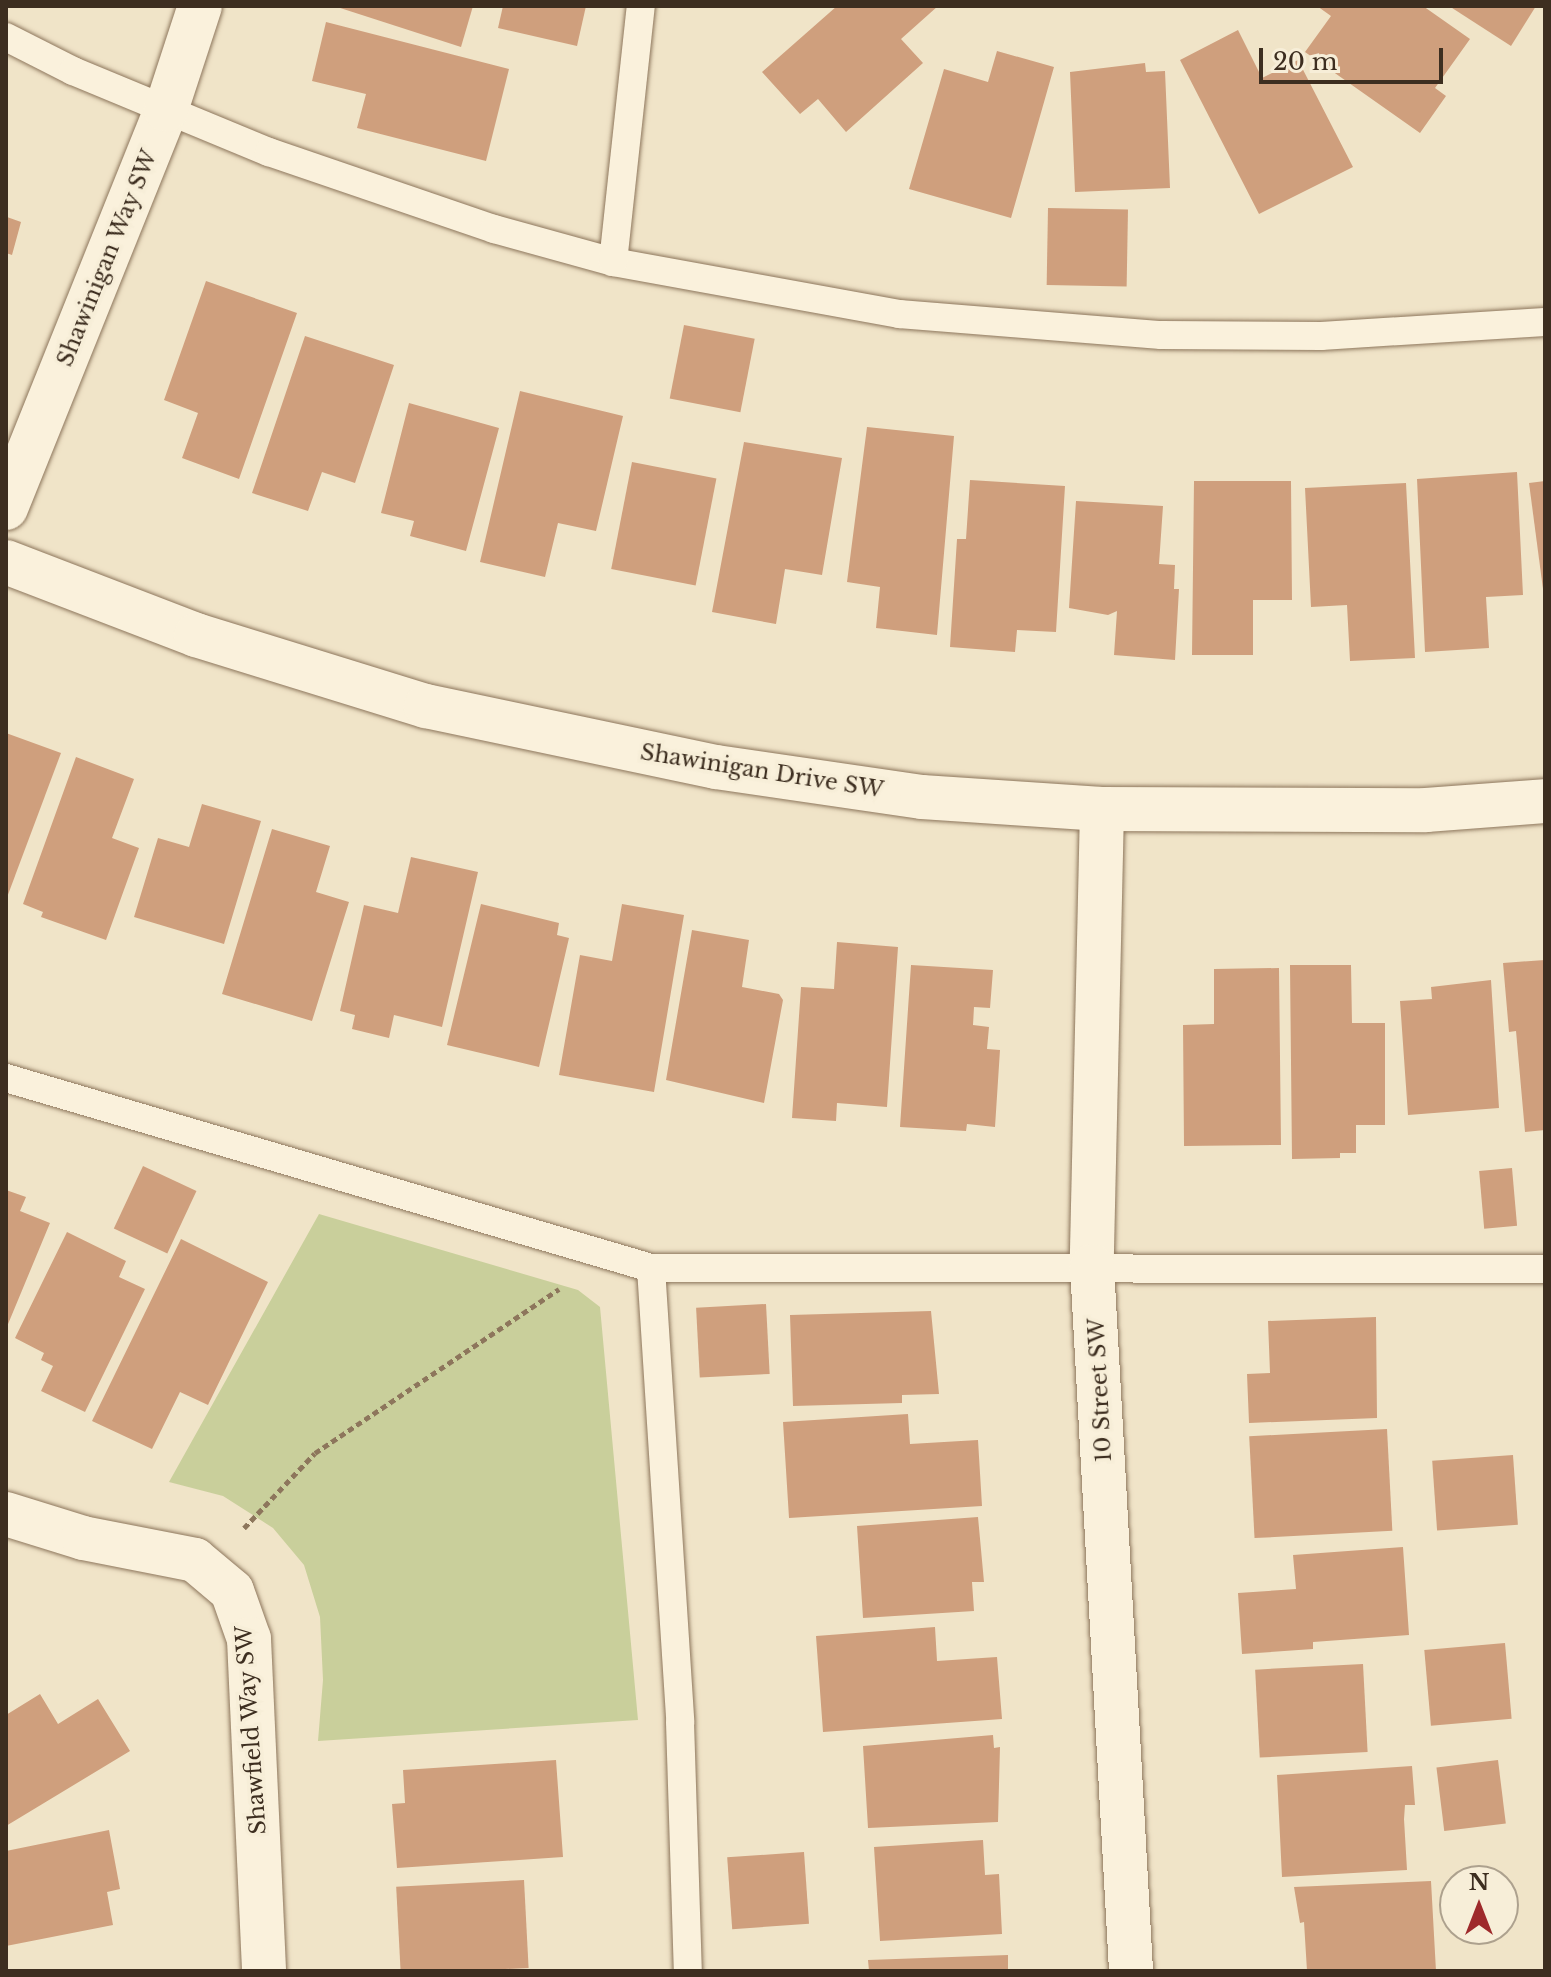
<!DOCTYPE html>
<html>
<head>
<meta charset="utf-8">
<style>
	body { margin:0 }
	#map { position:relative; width:1551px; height:1977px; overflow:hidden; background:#f0e4c8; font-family:"Libre Baskerville",serif }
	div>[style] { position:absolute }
	.green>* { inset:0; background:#c9cf9b }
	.building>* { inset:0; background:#cf9f7d; transform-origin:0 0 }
	.path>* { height:5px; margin-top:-2.5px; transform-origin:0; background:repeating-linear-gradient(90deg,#8d765c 0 6px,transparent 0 10px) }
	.roads { filter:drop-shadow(0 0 2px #8d765c) drop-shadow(0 0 2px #8d765c) }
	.service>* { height:28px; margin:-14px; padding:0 14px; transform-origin:14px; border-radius:14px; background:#faf1dc }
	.minor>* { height:44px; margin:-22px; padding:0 22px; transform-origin:22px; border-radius:22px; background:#faf1dc }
	.tertiary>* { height:44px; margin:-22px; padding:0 22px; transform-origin:22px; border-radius:22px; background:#faf1dc }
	span { translate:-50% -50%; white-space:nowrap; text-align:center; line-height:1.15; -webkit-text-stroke:7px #f7eed8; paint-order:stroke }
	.street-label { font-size:22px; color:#3d2e20 }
	.frame { position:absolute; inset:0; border:8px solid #3d2e20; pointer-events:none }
	.north { position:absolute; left:1439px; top:1865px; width:80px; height:80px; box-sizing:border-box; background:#f7eed8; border:2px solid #ada18e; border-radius:50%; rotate:0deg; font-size:22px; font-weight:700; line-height:32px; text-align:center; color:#3d2e20 }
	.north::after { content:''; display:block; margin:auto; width:28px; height:36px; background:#9e2a2b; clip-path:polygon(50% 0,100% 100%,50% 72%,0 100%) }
	.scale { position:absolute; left:1259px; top:48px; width:184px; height:36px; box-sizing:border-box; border:4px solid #3d2e20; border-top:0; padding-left:10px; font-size:24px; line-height:28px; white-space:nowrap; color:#3d2e20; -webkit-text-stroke:6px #f7eed8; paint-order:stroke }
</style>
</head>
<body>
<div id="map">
	<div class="green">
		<div style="clip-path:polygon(319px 1214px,578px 1290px,600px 1307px,638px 1720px,318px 1741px,323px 1680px,320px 1617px,304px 1565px,273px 1528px,223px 1496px,169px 1482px)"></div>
	</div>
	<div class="building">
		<div style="clip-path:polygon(334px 6px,473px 6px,461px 47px)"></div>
		<div style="clip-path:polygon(503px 6px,586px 6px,577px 46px,498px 28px)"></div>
		<div style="clip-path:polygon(837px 6px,938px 6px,901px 39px,923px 63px,846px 132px,818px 99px,800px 114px,762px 72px)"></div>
		<div style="clip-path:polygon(1317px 6px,1423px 6px,1470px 39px,1435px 88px,1446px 96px,1420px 133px,1305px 52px,1331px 16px)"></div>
		<div style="clip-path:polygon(1449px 6px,1536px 6px,1511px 46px)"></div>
		<div style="clip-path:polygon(326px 22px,509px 69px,486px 161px,357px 128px,366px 94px,312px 81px)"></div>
		<div style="clip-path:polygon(1238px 30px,1262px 78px,1298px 60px,1353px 167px,1259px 214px,1180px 60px)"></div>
		<div style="clip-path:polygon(997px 51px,1054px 67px,1011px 218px,909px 189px,944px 69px,988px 82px)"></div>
		<div style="clip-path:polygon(1145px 63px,1146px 72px,1165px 71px,1170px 188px,1075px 192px,1070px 72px)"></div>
		<div style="clip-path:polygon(7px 195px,7px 217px,21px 222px,12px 255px,6px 253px)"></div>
		<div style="left:1048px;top:208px;width:80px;height:77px;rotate:1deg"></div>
		<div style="clip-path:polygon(206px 281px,297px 313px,239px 479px,182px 458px,198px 413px,164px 400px)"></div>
		<div style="left:684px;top:325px;width:72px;height:75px;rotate:11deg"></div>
		<div style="clip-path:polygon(305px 336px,394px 365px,355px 483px,322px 472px,308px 511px,252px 493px)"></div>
		<div style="clip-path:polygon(520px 391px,623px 416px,596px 531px,558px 523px,545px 577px,480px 562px)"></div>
		<div style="clip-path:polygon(409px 403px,499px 428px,466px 551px,410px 536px,414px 521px,381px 513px)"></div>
		<div style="clip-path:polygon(867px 427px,954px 436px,937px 635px,876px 628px,880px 587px,847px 582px)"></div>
		<div style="clip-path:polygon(744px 442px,842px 458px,822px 575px,785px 569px,776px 624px,712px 612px)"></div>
		<div style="left:632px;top:462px;width:86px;height:109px;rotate:11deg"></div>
		<div style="clip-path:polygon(1517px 472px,1523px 595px,1486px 597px,1489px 648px,1425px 652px,1417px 479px)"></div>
		<div style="clip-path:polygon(970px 480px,1065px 486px,1056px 632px,1017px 630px,1015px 652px,950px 647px,957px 539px,966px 539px)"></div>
		<div style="clip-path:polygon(1194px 481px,1291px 481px,1292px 600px,1253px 600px,1253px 655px,1192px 655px)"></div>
		<div style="clip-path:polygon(1545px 481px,1545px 589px,1543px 589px,1529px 483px)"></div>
		<div style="clip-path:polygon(1406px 483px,1415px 658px,1350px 661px,1347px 605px,1311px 607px,1305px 488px)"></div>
		<div style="clip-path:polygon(1076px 501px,1163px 506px,1159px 564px,1175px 565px,1174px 589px,1179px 589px,1175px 660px,1114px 655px,1117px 611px,1108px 615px,1069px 608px)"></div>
		<div style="clip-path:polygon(6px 733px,61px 753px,6px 900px)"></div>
		<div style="clip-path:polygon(76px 757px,134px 779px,112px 838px,139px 848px,106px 940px,41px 917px,43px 912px,23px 904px)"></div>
		<div style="clip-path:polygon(202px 804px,261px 821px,224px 944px,134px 917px,158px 838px,189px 847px)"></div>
		<div style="clip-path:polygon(272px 829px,330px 846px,316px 892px,349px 902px,312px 1021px,222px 994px)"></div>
		<div style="clip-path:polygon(411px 857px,478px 872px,442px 1027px,394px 1015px,389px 1038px,352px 1029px,355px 1015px,340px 1011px,364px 905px,398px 913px)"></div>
		<div style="clip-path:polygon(481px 904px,559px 923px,557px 935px,569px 938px,539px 1067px,447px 1045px)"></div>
		<div style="clip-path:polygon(622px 904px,684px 915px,654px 1092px,559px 1075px,580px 955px,612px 961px)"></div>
		<div style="clip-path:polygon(692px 930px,749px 940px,742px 987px,779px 994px,783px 1000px,764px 1103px,666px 1080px)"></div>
		<div style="clip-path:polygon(837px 942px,898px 947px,887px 1107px,837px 1103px,836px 1121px,792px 1118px,801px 987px,834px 989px)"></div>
		<div style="clip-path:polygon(1545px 960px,1545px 1130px,1525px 1132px,1516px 1031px,1509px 1032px,1503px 963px)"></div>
		<div style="clip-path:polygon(911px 965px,993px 970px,990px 1008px,974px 1007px,973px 1025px,989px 1027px,987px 1049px,1000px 1050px,995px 1127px,967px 1124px,966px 1131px,900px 1127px)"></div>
		<div style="clip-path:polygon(1290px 965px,1351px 965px,1352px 1023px,1385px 1023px,1385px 1125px,1356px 1125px,1356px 1153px,1340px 1153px,1340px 1158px,1292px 1159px)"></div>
		<div style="clip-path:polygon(1279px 968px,1281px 1145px,1184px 1146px,1183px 1025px,1214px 1024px,1214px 969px)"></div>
		<div style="clip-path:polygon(1491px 980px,1499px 1108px,1408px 1115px,1400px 1001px,1432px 999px,1431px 987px)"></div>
		<div style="left:143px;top:1166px;width:59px;height:69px;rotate:25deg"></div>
		<div style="left:1512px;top:1168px;width:58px;height:33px;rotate:85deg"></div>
		<div style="clip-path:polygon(6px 1190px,26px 1197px,20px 1211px,50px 1223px,6px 1329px)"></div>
		<div style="clip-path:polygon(67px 1232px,126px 1261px,119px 1277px,145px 1289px,85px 1412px,41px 1391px,53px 1366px,41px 1360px,44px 1353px,15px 1338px)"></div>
		<div style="clip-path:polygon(181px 1239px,268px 1282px,208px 1405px,180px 1392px,152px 1449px,92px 1421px)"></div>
		<div style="left:766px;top:1304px;width:70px;height:70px;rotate:87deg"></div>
		<div style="clip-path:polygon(931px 1311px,939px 1394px,902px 1395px,902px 1403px,793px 1406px,790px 1315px)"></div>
		<div style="clip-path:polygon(1376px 1317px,1377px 1418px,1249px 1423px,1247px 1374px,1270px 1373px,1268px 1321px)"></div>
		<div style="clip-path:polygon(908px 1414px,910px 1444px,978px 1440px,982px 1506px,789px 1518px,783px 1422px)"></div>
		<div style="left:1387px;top:1429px;width:102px;height:138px;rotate:87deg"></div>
		<div style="left:1513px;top:1455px;width:70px;height:81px;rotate:86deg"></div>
		<div style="clip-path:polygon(978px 1517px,984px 1582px,972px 1582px,974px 1611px,863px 1618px,857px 1526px)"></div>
		<div style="clip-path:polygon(1403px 1547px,1409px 1635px,1313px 1642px,1313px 1649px,1242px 1654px,1238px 1593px,1296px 1589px,1293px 1555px)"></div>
		<div style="clip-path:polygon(935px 1627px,937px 1661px,997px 1657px,1002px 1719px,823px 1732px,816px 1636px)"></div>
		<div style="left:1505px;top:1643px;width:76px;height:81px;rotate:85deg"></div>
		<div style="left:1363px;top:1664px;width:88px;height:108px;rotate:87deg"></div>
		<div style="clip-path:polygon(40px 1694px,58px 1724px,98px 1699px,130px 1751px,6px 1826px,6px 1715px)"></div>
		<div style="clip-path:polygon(993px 1735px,994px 1748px,1000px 1747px,998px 1822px,868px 1828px,863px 1746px)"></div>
		<div style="clip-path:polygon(556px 1760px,563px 1857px,397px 1868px,392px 1804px,405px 1803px,403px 1770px)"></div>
		<div style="left:1498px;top:1760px;width:64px;height:62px;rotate:83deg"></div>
		<div style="clip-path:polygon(1412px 1766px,1415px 1805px,1405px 1805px,1404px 1819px,1407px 1870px,1282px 1877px,1277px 1775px)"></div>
		<div style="clip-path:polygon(109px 1830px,120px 1889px,107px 1892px,113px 1925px,6px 1946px,6px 1851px)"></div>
		<div style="clip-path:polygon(983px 1840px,985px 1875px,999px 1874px,1002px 1934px,880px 1941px,874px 1847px)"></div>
		<div style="left:804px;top:1852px;width:72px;height:77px;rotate:86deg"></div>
		<div style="left:524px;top:1880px;width:88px;height:128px;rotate:87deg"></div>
		<div style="clip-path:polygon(1431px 1881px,1436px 1971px,1307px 1971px,1304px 1922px,1300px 1923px,1294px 1887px)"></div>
		<div style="clip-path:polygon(1008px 1955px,1008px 1971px,869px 1971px,868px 1960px)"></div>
	</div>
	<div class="path">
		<div style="left:244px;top:1528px;width:103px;rotate:-46.6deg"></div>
		<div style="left:315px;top:1453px;width:294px;rotate:-33.9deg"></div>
	</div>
	<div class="roads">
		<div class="service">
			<div style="left:6px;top:37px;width:75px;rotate:26.9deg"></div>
			<div style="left:73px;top:71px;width:212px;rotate:22.5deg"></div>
			<div style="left:269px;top:152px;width:238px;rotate:18.9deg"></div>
			<div style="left:494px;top:229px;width:123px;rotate:15.5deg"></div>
			<div style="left:613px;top:262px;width:291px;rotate:10.3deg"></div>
			<div style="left:899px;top:314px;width:263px;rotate:4.6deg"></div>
			<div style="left:1161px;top:335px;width:160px;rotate:0.4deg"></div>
			<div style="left:1321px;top:336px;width:224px;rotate:-3.6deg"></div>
			<div style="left:613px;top:262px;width:258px;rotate:-83.8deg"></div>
			<div style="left:6px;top:1078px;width:672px;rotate:16.41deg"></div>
			<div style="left:651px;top:1268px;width:894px;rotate:0.06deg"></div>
			<div style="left:651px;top:1268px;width:455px;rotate:86.3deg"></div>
			<div style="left:680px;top:1722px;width:249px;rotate:88.2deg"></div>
		</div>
		<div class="minor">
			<div style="left:6px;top:508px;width:429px;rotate:-68.1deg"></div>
			<div style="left:166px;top:110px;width:109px;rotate:-71.9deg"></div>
			<div style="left:1102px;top:809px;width:457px;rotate:91.3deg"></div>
			<div style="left:1092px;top:1266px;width:706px;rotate:86.83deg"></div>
			<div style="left:6px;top:1514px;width:81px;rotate:17.3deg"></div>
			<div style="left:83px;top:1538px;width:114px;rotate:11.1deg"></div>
			<div style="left:195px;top:1560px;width:48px;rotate:40deg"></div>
			<div style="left:232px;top:1591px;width:51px;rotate:70.5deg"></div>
			<div style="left:249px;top:1639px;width:332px;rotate:87.4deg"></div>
		</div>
		<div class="tertiary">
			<div style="left:6px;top:562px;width:204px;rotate:21deg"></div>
			<div style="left:196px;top:635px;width:241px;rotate:17.2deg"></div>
			<div style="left:426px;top:706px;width:296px;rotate:11.9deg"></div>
			<div style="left:716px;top:767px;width:208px;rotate:8.3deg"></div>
			<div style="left:922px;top:797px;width:180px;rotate:3.8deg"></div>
			<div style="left:1102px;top:809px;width:324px;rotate:0.2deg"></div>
			<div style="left:1426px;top:810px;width:119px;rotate:-4.3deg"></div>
		</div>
	</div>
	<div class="street-label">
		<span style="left:107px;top:258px;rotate:-68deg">Shawinigan Way SW</span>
		<span style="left:762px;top:771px;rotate:9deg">Shawinigan Drive SW</span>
		<span style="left:1100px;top:1390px;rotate:-93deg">10 Street SW</span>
		<span style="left:251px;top:1730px;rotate:-94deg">Shawfield Way SW</span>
	</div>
	<div class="frame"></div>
	<div class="north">N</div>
	<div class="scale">20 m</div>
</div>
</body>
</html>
